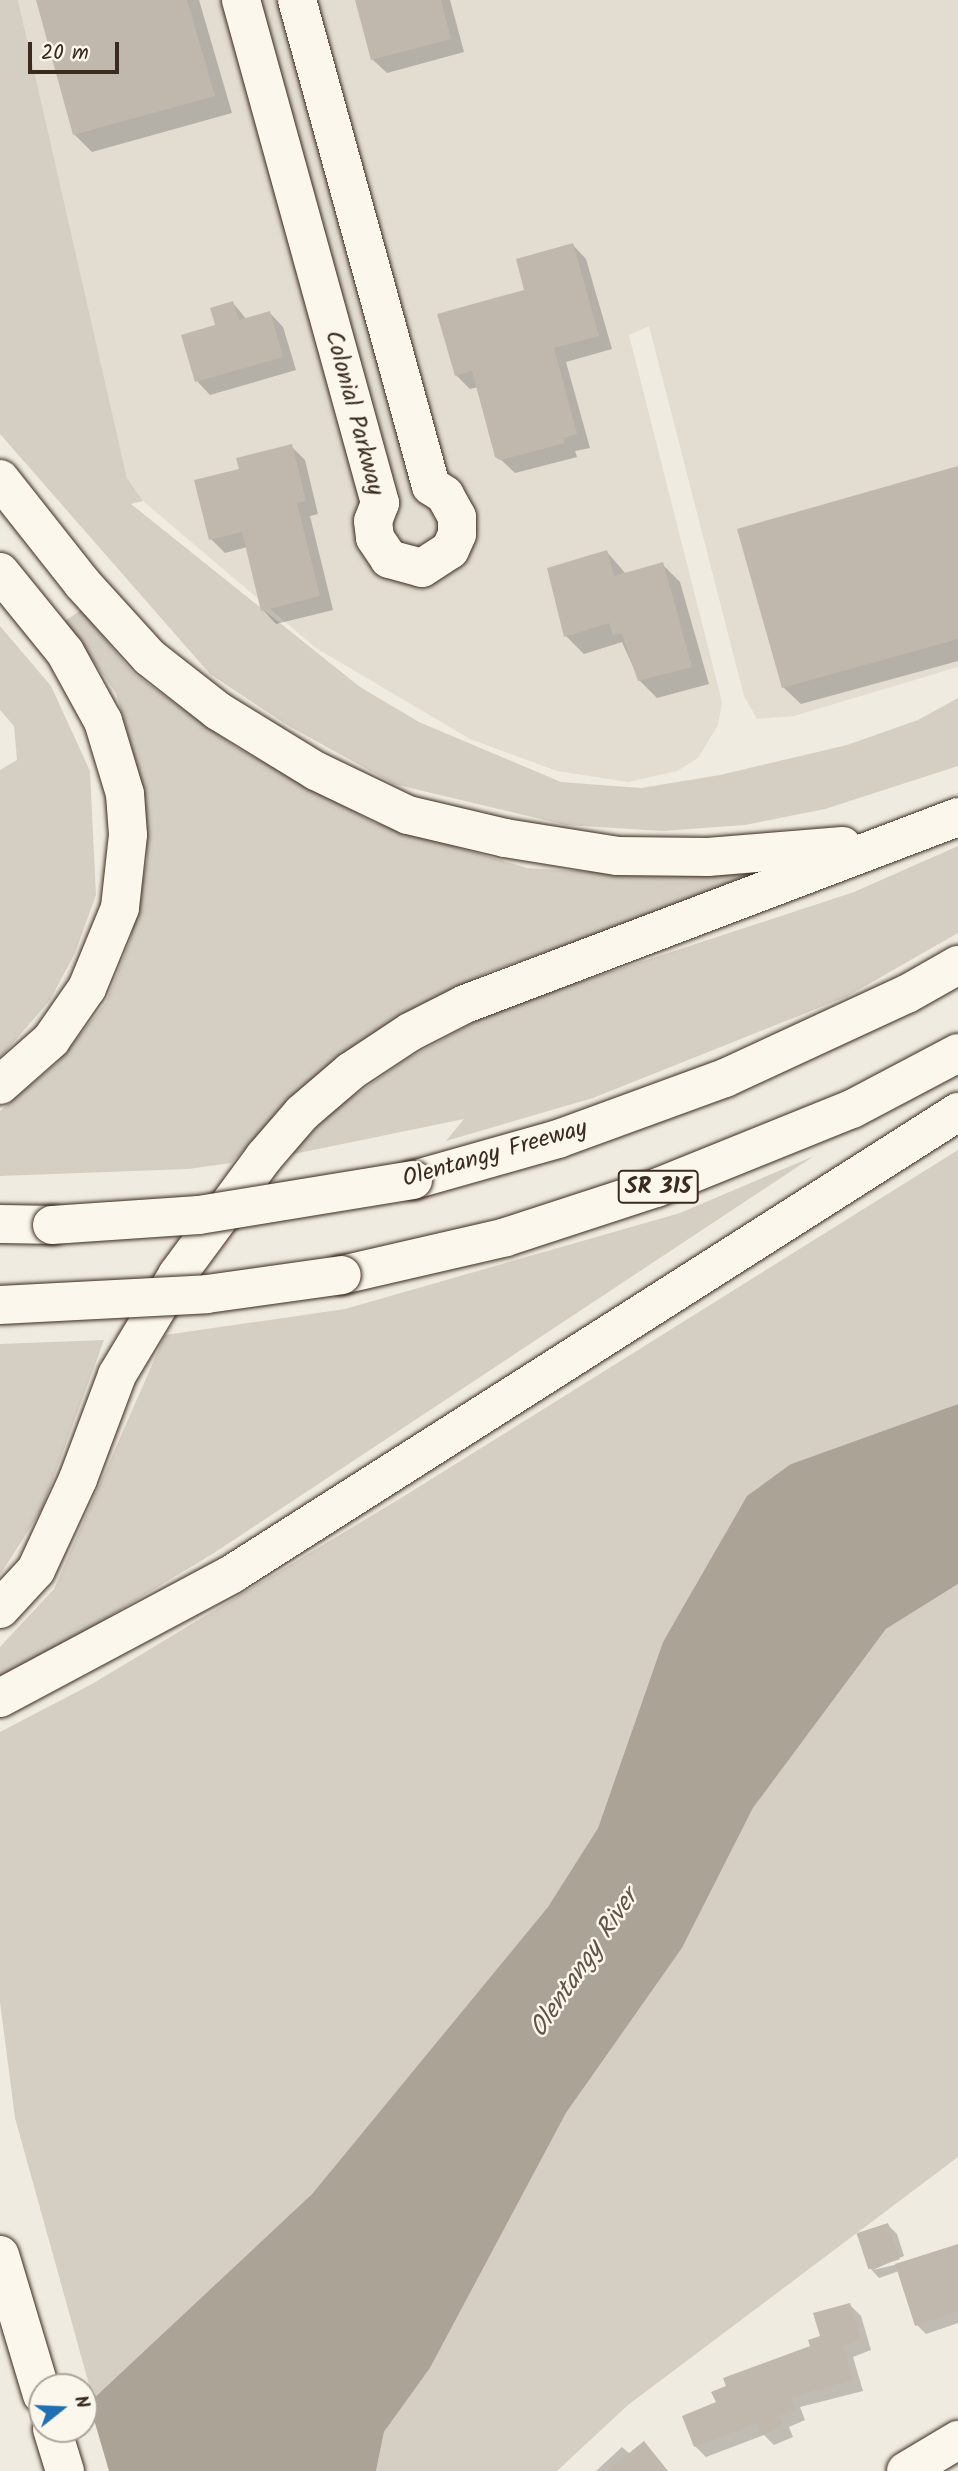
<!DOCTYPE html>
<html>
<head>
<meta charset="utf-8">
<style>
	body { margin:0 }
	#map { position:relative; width:958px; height:2471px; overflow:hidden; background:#f0ebe0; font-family:Kalam,sans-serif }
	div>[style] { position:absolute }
	.built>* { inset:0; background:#e2dcd1 }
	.green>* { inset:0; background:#d5cec3 }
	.water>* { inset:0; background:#aca397 }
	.pier>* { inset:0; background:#f0ebe0 }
	.shadow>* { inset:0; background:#0003 }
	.building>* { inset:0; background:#c0b8ad; transform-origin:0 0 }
	.roads { filter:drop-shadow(0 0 2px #3b2a1e) drop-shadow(0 0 2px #3b2a1e) }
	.minor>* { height:38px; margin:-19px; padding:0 19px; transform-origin:19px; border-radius:19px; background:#fbf7ec }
	.major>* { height:38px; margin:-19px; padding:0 19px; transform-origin:19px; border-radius:19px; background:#fbf7ec }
	.highway>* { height:38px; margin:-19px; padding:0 19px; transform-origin:19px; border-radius:19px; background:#fbf7ec }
	.bridges { filter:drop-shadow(0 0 2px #3b2a1e) drop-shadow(0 0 2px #3b2a1e) }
	.highway-bridge>* { height:38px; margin:-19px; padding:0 19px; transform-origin:19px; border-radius:19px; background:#fbf7ec }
	span { translate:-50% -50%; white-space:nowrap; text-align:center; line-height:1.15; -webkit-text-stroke:5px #fbf7ec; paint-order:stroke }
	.shield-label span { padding:2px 5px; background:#fbf7ec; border:2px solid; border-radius:5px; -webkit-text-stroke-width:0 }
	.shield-label { font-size:23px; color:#3b2a1e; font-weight:700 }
	.street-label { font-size:24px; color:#3b2a1e }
	.water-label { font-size:26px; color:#635448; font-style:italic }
	.north { position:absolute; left:28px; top:2373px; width:70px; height:70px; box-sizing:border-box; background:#fbf7ec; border:2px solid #aea59a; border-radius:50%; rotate:72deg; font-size:19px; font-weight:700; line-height:28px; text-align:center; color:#3b2a1e }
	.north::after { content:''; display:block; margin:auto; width:24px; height:32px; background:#1f6fb2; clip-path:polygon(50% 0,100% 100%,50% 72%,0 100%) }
	.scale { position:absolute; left:28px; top:42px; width:91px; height:32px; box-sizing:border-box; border:4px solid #3b2a1e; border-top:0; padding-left:9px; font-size:21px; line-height:24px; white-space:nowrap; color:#3b2a1e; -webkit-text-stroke:5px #fbf7ec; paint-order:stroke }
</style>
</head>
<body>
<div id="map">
	<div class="built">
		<div style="clip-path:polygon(18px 0,958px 0,958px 667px,794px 716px,757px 719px,744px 696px,649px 326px,629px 335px,722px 702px,718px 725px,698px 758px,677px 771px,628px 782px,557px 771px,470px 739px,316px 648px,143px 501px,127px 478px)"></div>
	</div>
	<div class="green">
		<div style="clip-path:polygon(0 0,18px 0,127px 478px,143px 501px,131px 504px,360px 687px,419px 722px,561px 782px,641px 788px,720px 775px,847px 745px,918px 720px,958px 698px,958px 766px,825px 809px,745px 825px,663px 831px,566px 825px,394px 784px,287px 725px,210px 674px,0 434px)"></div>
		<div style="clip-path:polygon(81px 610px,133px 673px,234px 746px,373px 822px,527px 868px,661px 876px,749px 870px,754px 881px,491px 971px,403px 1015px,313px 1079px,231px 1163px,188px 1169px,0 1176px,0 1111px,58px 1062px,106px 1002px,130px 941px,147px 859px,143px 787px,116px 693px,65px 621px)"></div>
		<div style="clip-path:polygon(0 626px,51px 686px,90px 771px,96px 895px,75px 953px,50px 1000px,0 1058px,0 770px,17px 760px,14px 726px,0 710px)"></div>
		<div style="clip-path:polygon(958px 846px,958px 933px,846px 997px,593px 1098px,446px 1141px,464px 1119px,289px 1155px,336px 1108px,407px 1059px,500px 1008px,854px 892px)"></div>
		<div style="clip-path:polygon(958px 1150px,958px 1404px,791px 1464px,663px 1642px,598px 1828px,548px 1908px,312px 2194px,93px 2399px,15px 2118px,0 2002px,0 1732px,92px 1684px,401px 1498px)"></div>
		<div style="clip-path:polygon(814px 1156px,214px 1553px,34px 1662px,0 1677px,0 1647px,54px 1589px,165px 1335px,345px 1309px,680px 1213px)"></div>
		<div style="clip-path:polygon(104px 1340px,42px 1509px,0 1575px,0 1344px)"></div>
		<div style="clip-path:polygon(958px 1584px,958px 2157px,628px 2405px,557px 2471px,376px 2471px,384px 2432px,430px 2368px,566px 2113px,682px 1948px,753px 1808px,886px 1629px)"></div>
	</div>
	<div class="water">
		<div style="clip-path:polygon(958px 1404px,958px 1584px,886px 1629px,753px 1808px,682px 1948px,566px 2113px,430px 2368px,384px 2432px,376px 2471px,46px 2471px,84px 2429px,84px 2412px,93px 2399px,312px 2194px,548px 1907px,598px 1828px,663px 1642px,747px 1496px,791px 1464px)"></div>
	</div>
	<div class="pier">
		<div style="clip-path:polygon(88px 2399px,109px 2471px,42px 2471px,69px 2429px,84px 2429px)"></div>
	</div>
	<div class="shadow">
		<div style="clip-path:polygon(38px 0,199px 0,232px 113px,92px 152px,74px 134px)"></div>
		<div style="clip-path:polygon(357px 0,450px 0,464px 52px,387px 73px,373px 60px)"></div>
		<div style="clip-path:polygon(573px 245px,586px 259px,612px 349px,566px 362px,590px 448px,575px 451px,577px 457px,515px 473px,497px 456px,478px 387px,470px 389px,456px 375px,527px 291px)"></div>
		<div style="clip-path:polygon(233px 303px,247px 320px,270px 313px,283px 327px,296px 370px,210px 395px,197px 381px,217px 326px)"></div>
		<div style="clip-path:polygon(291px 446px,305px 460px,318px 514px,310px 516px,333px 610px,276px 624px,263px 610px,247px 547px,225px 553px,211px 539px,241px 470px)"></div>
		<div style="clip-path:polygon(958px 468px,958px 661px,801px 704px,783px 687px)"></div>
		<div style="clip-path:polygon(607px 552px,626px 574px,662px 564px,680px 582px,709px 684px,657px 698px,639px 680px,622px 642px,584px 654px,566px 636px)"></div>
		<div style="clip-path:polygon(888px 2225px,897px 2234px,904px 2256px,873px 2270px,958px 2250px,958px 2323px,926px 2334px,917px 2325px,899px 2271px,879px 2278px,870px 2268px)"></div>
		<div style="clip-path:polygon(850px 2305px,861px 2316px,871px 2350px,853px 2357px,863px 2391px,800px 2407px,805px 2420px,789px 2427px,793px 2437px,774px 2445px,764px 2435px,706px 2457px,695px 2446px,718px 2403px,812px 2347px)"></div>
		<div style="clip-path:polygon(622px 2447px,630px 2454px,668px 2471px,596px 2471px)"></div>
	</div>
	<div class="building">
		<div style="clip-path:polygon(36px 0,187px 0,215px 96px,73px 135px)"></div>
		<div style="clip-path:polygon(355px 0,441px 0,451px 39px,371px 60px)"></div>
		<div style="clip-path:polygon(573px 243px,599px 336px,554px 348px,577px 434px,563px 438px,565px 443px,500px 460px,495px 457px,472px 371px,455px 376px,437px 314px,524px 290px,516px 259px)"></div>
		<div style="clip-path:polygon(233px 301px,239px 320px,270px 311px,283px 357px,195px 382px,181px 335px,215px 325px,210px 308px)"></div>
		<div style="clip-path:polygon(292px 444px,306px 501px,297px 503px,320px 596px,261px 611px,242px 532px,209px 540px,194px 480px,239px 469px,236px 458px)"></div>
		<div style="clip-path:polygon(958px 466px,958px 639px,782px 688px,737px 529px)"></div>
		<div style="clip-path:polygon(607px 550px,614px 576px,663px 562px,692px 667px,638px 681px,622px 634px,613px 635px,609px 623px,564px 637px,547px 568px)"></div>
		<div style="left:888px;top:2223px;width:38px;height:33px;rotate:72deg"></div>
		<div style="clip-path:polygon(958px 2244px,958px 2311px,915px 2326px,895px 2264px)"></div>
		<div style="clip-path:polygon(850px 2303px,861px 2339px,843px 2346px,853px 2380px,791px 2397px,795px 2409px,779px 2416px,783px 2426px,761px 2435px,757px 2423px,694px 2447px,682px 2416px,716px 2402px,711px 2392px,726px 2386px,723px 2378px,810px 2346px,808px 2340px,820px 2336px,813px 2313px)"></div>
		<div style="clip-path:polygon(644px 2441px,668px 2471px,607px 2471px)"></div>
	</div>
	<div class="roads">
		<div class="minor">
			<div style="left:241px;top:0;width:522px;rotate:74.55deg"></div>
			<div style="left:380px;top:503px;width:19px;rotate:111deg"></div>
			<div style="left:373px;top:521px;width:17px;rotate:83deg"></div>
			<div style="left:375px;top:538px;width:25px;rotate:56deg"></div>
			<div style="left:389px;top:559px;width:34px;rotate:15deg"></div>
			<div style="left:422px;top:568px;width:33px;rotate:-33deg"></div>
			<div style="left:450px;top:550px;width:17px;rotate:-66deg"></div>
			<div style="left:457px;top:534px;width:17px;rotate:-90deg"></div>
			<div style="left:457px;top:517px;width:25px;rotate:-119deg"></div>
			<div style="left:445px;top:495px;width:17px;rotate:-147deg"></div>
			<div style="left:431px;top:486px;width:504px;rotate:-105.41deg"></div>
			<div style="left:906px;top:2471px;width:61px;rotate:-30.8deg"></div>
		</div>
		<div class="major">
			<div style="left:0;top:2255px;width:146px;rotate:73.3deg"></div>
			<div style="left:52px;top:2429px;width:44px;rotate:72.8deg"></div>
		</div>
		<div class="highway">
			<div style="left:0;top:479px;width:132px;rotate:51.7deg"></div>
			<div style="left:82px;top:583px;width:100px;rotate:47.8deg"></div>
			<div style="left:149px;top:657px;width:88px;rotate:38deg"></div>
			<div style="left:218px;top:711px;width:115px;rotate:31.5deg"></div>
			<div style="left:316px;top:771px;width:102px;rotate:25.6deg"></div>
			<div style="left:408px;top:815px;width:100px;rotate:13.3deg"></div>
			<div style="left:505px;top:838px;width:113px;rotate:9.1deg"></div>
			<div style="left:617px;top:856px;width:91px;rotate:0.6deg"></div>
			<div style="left:708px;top:857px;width:135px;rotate:-4.7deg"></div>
			<div style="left:0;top:572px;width:103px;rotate:50.9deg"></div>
			<div style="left:65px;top:652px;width:79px;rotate:61.2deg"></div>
			<div style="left:103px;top:721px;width:76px;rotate:73.2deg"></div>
			<div style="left:125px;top:794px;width:41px;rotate:85.8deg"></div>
			<div style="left:128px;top:835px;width:73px;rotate:96.3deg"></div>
			<div style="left:120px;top:908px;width:87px;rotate:112.4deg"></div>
			<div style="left:87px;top:988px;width:63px;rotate:124.7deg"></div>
			<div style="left:51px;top:1040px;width:68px;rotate:138.6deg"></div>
			<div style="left:413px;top:1180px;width:151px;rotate:-15.8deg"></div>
			<div style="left:558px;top:1139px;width:178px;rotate:-20.1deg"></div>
			<div style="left:725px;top:1078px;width:200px;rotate:-24.8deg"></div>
			<div style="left:907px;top:994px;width:59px;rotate:-29.6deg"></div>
			<div style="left:0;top:1224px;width:52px;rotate:1.1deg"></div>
			<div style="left:342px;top:1275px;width:168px;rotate:-13deg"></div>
			<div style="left:506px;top:1237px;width:158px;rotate:-18.1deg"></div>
			<div style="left:656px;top:1188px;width:211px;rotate:-22deg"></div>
			<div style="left:852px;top:1109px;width:120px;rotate:-27.8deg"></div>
			<div style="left:0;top:1609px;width:53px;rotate:-47.3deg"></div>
			<div style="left:36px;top:1570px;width:100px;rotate:-65.2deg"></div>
			<div style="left:78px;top:1479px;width:111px;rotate:-69.4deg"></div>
			<div style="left:117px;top:1375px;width:117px;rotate:-59deg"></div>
			<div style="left:177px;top:1275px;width:147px;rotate:-53.6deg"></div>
			<div style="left:264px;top:1157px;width:58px;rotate:-49.2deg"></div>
			<div style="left:302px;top:1113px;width:65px;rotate:-40.6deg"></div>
			<div style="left:351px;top:1071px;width:71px;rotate:-33.5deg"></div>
			<div style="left:410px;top:1032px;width:62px;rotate:-27deg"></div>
			<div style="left:465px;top:1004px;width:527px;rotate:-20.77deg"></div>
			<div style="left:0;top:1698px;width:263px;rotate:-28.1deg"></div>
			<div style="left:232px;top:1574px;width:861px;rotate:-32.47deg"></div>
		</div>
	</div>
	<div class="bridges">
		<div class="highway-bridge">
			<div style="left:52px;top:1225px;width:147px;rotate:-3.9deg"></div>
			<div style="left:199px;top:1215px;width:217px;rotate:-9.3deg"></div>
			<div style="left:0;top:1305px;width:207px;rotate:-3deg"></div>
			<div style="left:207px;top:1294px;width:136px;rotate:-8deg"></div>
		</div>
	</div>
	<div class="shield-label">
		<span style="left:658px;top:1187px">SR 315</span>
	</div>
	<div class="street-label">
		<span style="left:354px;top:413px;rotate:75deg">Colonial Parkway</span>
		<span style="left:495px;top:1154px;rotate:-16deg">Olentangy Freeway</span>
	</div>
	<div class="water-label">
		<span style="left:585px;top:1964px;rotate:-56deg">Olentangy River</span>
	</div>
	<div class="north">N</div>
	<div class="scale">20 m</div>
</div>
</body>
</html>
